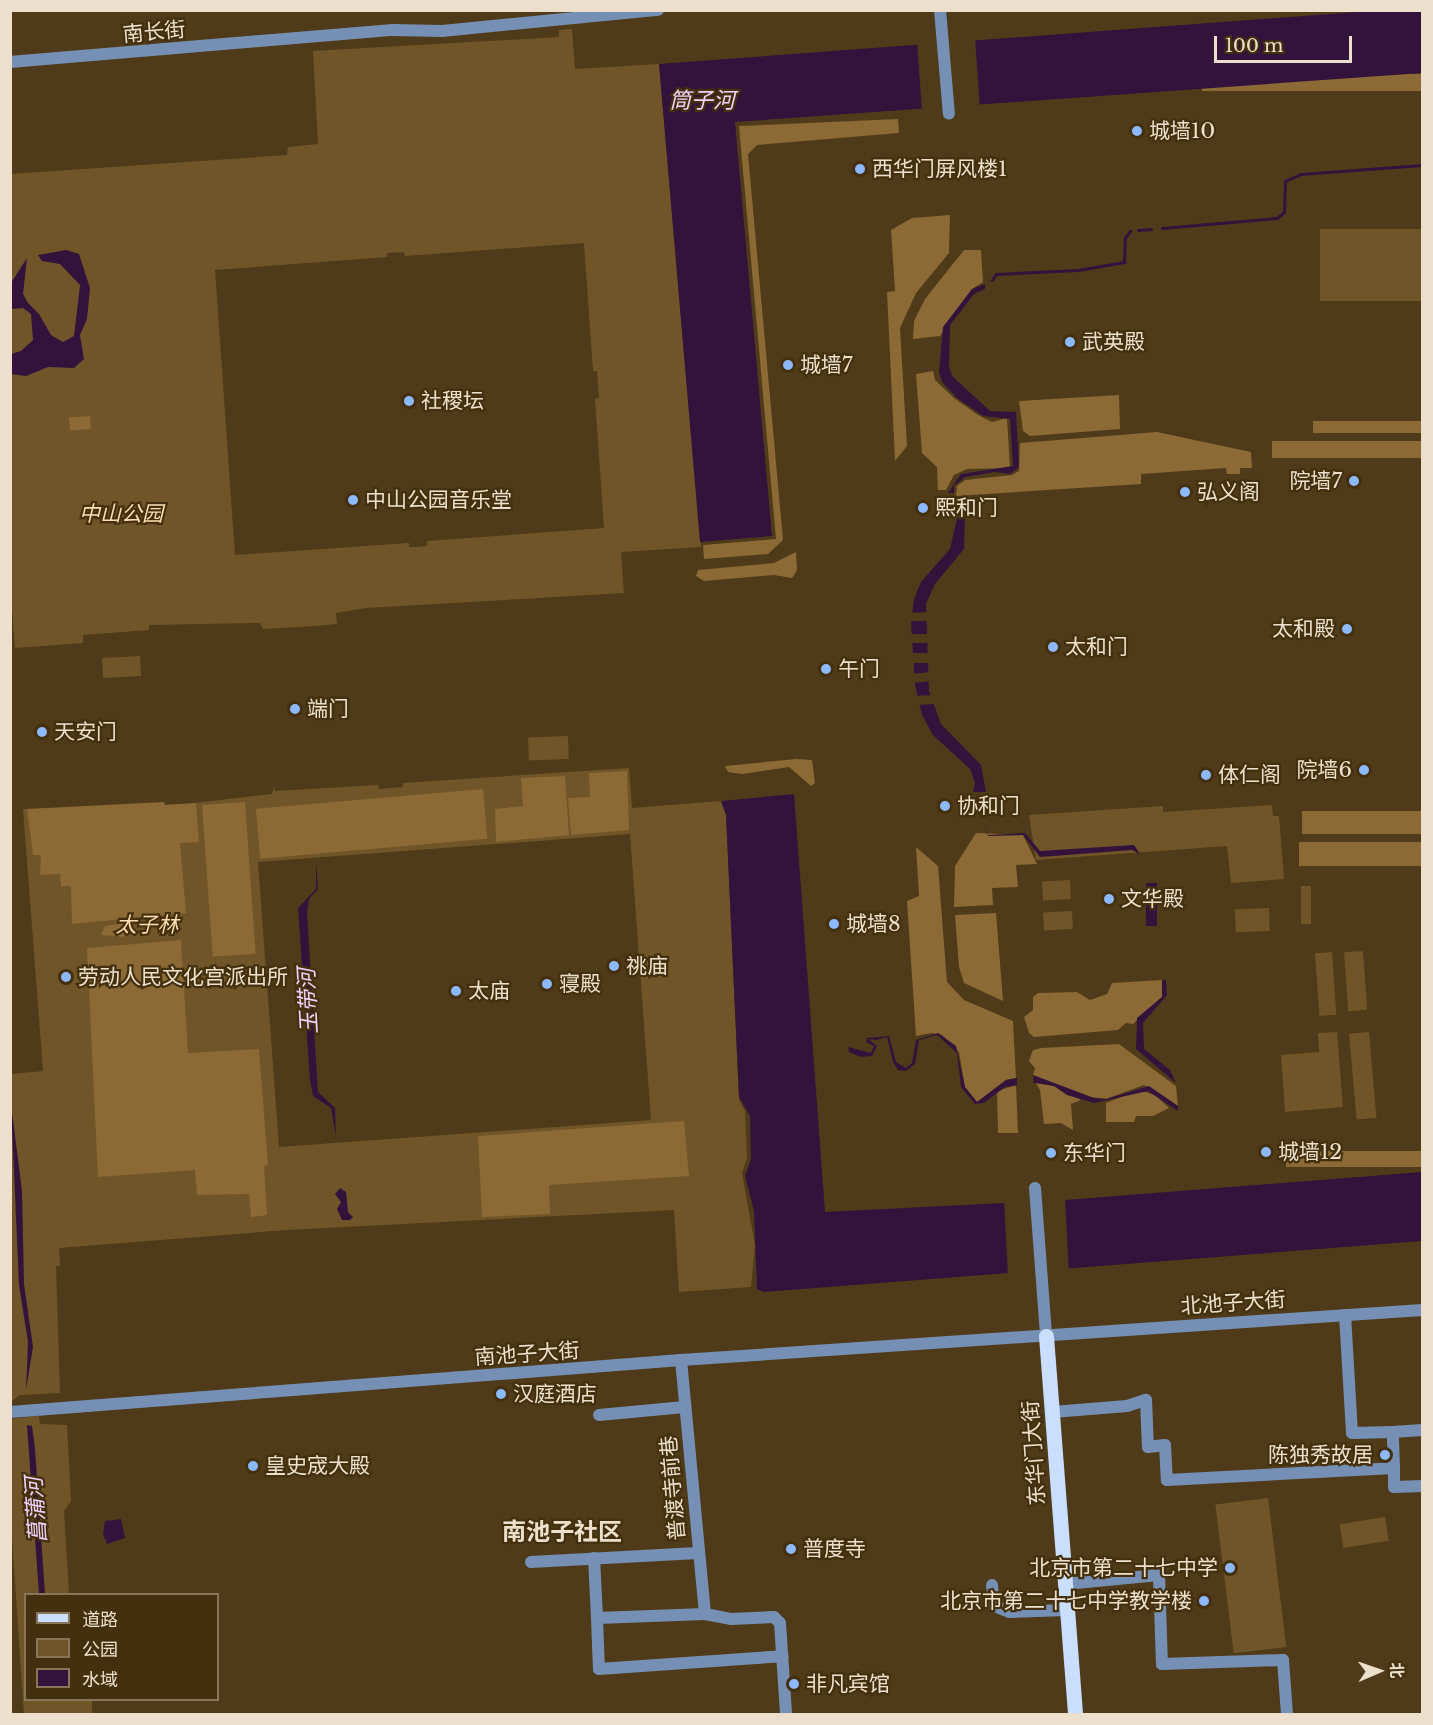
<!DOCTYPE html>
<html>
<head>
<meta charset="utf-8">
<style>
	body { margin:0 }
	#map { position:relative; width:1433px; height:1725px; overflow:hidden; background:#4f3b19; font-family:"Libre Baskerville","Noto Sans SC",serif }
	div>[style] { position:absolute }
	.green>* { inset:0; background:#705528; transform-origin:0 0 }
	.forest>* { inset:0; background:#8b6a35; transform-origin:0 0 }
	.water>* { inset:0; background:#33133c; transform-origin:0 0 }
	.pier>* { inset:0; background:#4f3b19; transform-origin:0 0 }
	.stream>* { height:3px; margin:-1.5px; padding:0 1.5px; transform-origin:1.5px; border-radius:1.5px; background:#33133c }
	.minor>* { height:12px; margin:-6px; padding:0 6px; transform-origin:6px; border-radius:6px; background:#7690b5 }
	.major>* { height:15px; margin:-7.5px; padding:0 7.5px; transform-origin:7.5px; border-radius:7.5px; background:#cadffd }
	.dots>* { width:16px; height:16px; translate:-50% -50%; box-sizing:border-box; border:3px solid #44300e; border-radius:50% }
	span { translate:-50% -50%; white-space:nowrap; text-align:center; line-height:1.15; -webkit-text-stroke:4.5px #44300e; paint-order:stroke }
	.street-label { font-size:21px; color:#ece0cd }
	.poi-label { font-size:21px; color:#ece0cd }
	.left { translate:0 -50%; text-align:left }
	.right { translate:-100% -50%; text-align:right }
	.park-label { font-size:21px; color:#fadcaf; font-style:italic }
	.water-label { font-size:22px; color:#f1d1fb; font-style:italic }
	.quarter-label { font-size:24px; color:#ece0cd; font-weight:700 }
	.frame { position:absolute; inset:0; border:12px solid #ece0cd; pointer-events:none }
	.legend { position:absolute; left:24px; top:1593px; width:195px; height:108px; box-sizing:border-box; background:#44300e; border:2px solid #87765a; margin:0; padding:8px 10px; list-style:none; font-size:18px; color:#ece0cd }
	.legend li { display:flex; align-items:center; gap:12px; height:30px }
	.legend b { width:30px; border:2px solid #87765a }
	.north { position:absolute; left:1349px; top:1641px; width:60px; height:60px; -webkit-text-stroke:4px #44300e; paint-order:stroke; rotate:88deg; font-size:16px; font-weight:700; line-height:24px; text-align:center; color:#ece0cd }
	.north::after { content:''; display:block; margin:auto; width:21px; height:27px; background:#ece0cd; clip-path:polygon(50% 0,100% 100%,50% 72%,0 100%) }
	.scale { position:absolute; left:1214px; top:36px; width:138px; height:27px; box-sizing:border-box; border:3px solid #ece0cd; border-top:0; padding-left:8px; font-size:18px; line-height:21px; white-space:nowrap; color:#ece0cd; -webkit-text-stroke:4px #44300e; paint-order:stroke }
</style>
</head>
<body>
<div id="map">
	<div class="green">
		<div style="clip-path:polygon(evenodd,572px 29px,575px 69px,659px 64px,701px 547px,621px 552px,624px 593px,366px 608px,336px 613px,337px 624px,316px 626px,263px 629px,260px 623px,149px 625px,149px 630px,83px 635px,83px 643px,15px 648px,10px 583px,10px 174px,287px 155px,288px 147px,318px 144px,313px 51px,559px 37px,559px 30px,572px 29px,584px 243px,593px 371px,597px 371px,598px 384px,599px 398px,595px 399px,604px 528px,427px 541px,427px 546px,418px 547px,409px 547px,409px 543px,235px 555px,215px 270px,387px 257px,387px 253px,404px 252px,405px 256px,584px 243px)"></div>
		<div style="left:1422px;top:229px;width:72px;height:102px;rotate:90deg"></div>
		<div style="left:140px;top:656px;width:20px;height:38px;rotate:87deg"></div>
		<div style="left:568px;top:736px;width:23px;height:40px;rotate:88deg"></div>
		<div style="clip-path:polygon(evenodd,629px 768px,632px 808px,721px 801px,726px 815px,739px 1100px,745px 1111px,747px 1158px,742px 1173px,755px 1245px,751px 1287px,679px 1292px,674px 1210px,286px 1230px,59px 1248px,60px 1266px,56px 1266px,60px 1393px,20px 1395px,11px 1402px,11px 1074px,43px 1071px,23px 809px,186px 804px,272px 794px,274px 787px,275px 791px,378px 785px,379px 789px,403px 787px,403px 783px,629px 768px,630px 834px,651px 1120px,279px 1147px,258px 862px,630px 834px)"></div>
		<div style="clip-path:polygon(1272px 805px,1273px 816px,1279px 816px,1284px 879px,1231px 883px,1227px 846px,1036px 860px,1029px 815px,1163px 806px,1163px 812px)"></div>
		<div style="left:1070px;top:880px;width:19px;height:28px;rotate:87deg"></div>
		<div style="left:1301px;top:886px;width:10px;height:38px"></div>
		<div style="left:1269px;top:908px;width:23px;height:34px;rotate:88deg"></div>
		<div style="left:1072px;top:911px;width:18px;height:29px;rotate:87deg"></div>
		<div style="left:1363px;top:951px;width:59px;height:19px;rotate:86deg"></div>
		<div style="left:1332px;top:952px;width:63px;height:17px;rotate:86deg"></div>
		<div style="clip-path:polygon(1337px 1032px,1343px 1107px,1285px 1112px,1281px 1055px,1319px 1052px,1318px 1033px)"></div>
		<div style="left:1369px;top:1032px;width:86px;height:20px;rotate:85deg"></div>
		<div style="clip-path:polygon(39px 1416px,40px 1424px,67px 1425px,71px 1501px,64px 1511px,69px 1594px,26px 1594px,26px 1700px,92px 1700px,92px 1714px,24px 1714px,11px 1523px,10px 1419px)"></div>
		<div style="left:1268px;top:1498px;width:150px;height:53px;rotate:83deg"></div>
		<div style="left:1385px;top:1517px;width:24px;height:46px;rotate:81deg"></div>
	</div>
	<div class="forest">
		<div style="left:1422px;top:74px;width:17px;height:220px;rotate:90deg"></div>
		<div style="clip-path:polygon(898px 119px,899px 133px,757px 145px,748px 154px,783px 540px,768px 554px,704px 559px,703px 545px,776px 539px,739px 126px)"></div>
		<div style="clip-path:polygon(950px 215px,949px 253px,916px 293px,900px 328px,907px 446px,895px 461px,887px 292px,895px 291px,891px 230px,912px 218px)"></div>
		<div style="clip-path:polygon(964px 250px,981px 250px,983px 282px,972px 289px,940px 336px,913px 339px,914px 321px,925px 299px)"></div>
		<div style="clip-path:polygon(933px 371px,935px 380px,954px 398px,978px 415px,992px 422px,1007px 418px,1010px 468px,967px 469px,954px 475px,946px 490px,938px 490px,937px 467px,922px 453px,916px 374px)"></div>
		<div style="clip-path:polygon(1119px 395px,1120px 429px,1030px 436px,1023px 431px,1019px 401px)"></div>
		<div style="left:90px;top:416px;width:13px;height:21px;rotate:86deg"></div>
		<div style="left:1422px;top:421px;width:12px;height:109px;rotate:90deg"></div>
		<div style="clip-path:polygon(1157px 432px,1251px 452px,1252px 468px,1240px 468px,1240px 474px,1227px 474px,1226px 468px,1141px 474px,1141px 484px,956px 496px,957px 486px,965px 480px,1012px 475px,1019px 471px,1020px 443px)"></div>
		<div style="left:1422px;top:441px;width:17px;height:150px;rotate:90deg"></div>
		<div style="clip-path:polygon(796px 552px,797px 570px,792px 578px,774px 575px,704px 581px,696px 576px,698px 570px,774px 563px)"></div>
		<div style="clip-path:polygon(796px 759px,812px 760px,815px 783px,811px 786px,789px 767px,742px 774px,728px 772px,725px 766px)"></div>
		<div style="clip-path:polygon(627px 771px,629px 830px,571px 835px,568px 798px,590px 797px,589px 773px)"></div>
		<div style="clip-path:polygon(565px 776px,569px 835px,496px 842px,495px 809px,523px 806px,521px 778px)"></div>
		<div style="left:483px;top:789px;width:50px;height:228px;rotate:85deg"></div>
		<div style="clip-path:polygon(164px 802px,165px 805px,196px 803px,199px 842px,180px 843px,186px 913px,72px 924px,71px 886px,61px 886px,60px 874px,40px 875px,41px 855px,33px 855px,27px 809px)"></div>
		<div style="left:245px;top:802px;width:152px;height:43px;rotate:86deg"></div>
		<div style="left:1422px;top:811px;width:23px;height:120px;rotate:90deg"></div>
		<div style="clip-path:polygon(976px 833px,1023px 835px,1037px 864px,1016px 865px,1018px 887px,992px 888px,993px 905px,954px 907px,955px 866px)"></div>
		<div style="left:1422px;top:842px;width:24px;height:123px;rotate:90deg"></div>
		<div style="clip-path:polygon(916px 847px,938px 866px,947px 982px,964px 1000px,1013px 1021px,1016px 1078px,1006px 1080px,977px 1102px,965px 1087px,959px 1052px,942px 1035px,931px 1033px,916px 1036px,907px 901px,919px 896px)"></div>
		<div style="clip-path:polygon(996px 913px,1003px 1001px,964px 983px,959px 967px,955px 915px)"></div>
		<div style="clip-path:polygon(125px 923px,125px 937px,101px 935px,105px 926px)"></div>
		<div style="clip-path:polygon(181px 940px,188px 1053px,259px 1049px,268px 1165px,264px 1166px,267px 1215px,251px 1217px,249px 1194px,197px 1195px,195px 1170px,98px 1177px,87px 948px)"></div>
		<div style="clip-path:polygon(1162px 980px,1162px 997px,1133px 1024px,1126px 1023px,1118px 1030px,1034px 1037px,1029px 1033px,1024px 1017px,1033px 1010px,1033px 997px,1038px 993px,1077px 992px,1090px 1000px,1107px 994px,1112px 983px)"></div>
		<div style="clip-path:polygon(1119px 1044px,1176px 1086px,1178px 1106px,1144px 1085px,1106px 1099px,1084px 1096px,1033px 1075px,1035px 1068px,1029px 1061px,1033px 1050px,1041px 1048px)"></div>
		<div style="clip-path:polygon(1036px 1083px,1054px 1086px,1081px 1100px,1071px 1104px,1073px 1130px,1061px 1123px,1044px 1124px,1040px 1090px)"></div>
		<div style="clip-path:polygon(1016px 1085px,1018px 1133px,998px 1133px,997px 1091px)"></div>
		<div style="clip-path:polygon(1139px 1090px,1155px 1095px,1169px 1108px,1153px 1116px,1136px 1116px,1134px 1122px,1106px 1122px,1106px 1103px)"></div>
		<div style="clip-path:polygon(684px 1121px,689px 1176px,549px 1185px,550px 1214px,482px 1217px,478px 1136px)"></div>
		<div style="left:1422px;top:1151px;width:16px;height:136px;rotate:90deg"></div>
	</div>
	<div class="water">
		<div style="clip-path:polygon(1371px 11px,1422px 11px,1422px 73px,735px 122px,772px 536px,700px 542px,659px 64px)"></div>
		<div style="clip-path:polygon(66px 250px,79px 254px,90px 288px,87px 319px,80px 335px,84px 359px,74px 368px,48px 367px,26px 376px,11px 374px,11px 354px,21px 351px,33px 340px,31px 314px,23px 308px,11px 309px,11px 283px,27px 258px,23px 294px,28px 303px,39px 314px,51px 335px,63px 342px,74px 336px,80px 285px,60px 264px,42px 261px,38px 255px)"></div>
		<div style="clip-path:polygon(985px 284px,985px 289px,974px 294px,950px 325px,949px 366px,952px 376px,990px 411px,1016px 412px,1019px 467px,1010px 474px,995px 472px,965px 477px,954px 486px,954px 493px,948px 493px,961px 474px,1013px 466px,1010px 419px,983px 416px,957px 398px,942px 382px,939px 372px,943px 327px,972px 289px)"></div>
		<div style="clip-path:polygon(957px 518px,965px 518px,964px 549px,935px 584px,926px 604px,929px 691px,941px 724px,981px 765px,986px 792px,973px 792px,975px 783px,970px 769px,933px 735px,922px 715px,915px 685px,911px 623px,914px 599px,921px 582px,950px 549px)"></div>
		<div style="clip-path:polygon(794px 794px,825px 1212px,1065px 1200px,1422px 1172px,1422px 1241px,764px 1292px,757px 1289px,754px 1211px,745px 1176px,751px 1159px,750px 1116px,739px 1097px,726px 815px,721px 801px)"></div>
		<div style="clip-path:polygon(983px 821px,988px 835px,1025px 833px,1040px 851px,1134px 845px,1140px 854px,1132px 850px,1040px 857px,1023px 835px,988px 836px)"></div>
		<div style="clip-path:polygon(316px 862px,318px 889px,309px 899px,307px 913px,318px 1092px,335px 1108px,336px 1136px,331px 1108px,313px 1096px,310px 1080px,298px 908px,316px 889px)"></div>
		<div style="left:1146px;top:883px;width:11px;height:43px"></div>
		<div style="clip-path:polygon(1162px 980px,1166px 980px,1167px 995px,1143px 1023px,1144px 1049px,1170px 1070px,1176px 1083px,1136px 1049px,1137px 1018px,1162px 997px)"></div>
		<div style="clip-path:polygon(938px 1033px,956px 1046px,965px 1087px,977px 1102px,1006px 1080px,1033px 1075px,1094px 1098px,1106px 1099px,1149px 1086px,1178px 1106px,1178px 1111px,1148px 1091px,1094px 1103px,1067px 1095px,1054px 1086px,1036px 1083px,1005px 1087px,984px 1103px,975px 1104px,961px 1087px,957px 1053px,937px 1035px,919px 1040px,915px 1064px,906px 1071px,898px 1070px,893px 1062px,887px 1037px,877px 1040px,868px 1039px,877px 1046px,872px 1056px,861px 1057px,849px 1052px,848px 1047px,871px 1053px,874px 1046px,866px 1042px,867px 1038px,889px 1036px,896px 1062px,906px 1068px,912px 1063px,916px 1040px)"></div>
		<div style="clip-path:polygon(11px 1104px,22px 1191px,24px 1284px,33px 1347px,26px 1390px,28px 1342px,19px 1285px)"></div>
		<div style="clip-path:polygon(340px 1188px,346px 1192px,348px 1212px,353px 1217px,350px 1220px,342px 1220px,337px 1209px,341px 1202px,335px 1194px)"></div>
		<div style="clip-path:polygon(27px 1425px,32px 1426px,35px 1449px,45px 1594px,39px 1594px)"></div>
		<div style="clip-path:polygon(121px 1519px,125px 1538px,107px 1544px,103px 1534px,105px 1521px)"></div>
	</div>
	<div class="pier">
		<div style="left:975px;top:38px;width:71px;height:58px;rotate:86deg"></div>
		<div style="clip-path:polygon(928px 612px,928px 621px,908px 621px,909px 613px)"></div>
		<div style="left:928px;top:634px;width:9px;height:20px;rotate:90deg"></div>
		<div style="left:929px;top:653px;width:10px;height:20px;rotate:90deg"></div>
		<div style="left:930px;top:672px;width:9px;height:19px;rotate:84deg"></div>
		<div style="clip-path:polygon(932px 695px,934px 704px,916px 705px,914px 696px)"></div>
		<div style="clip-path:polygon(1033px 1072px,1034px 1086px,1017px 1088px,1017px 1075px)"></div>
		<div style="left:1065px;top:1198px;width:73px;height:61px;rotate:87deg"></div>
	</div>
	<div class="stream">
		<div style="left:1162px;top:228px;width:115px;rotate:-5deg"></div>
		<div style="left:1277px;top:218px;width:9px;rotate:-41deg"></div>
		<div style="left:1284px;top:212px;width:31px;rotate:-88deg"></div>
		<div style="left:1285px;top:181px;width:17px;rotate:-24deg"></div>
		<div style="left:1301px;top:174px;width:121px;rotate:-4.3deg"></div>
		<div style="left:1138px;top:230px;width:13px;rotate:-4deg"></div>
		<div style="left:992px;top:280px;width:7px;rotate:-56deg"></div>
		<div style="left:996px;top:274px;width:82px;rotate:-2.8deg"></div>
		<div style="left:1078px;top:270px;width:47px;rotate:-9.9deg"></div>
		<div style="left:1124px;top:262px;width:24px;rotate:-88deg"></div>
		<div style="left:1125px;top:238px;width:9px;rotate:-54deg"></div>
	</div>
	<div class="minor">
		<div style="left:940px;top:10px;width:104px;rotate:85.1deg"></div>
		<div style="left:10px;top:62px;width:384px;rotate:-4.8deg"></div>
		<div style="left:393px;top:30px;width:49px;rotate:1.2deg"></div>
		<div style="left:442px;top:31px;width:217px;rotate:-5.6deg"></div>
		<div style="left:1035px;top:1188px;width:148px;rotate:85.7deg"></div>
		<div style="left:1345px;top:1315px;width:118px;rotate:86.6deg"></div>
		<div style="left:1352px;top:1433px;width:41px;rotate:-1.4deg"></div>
		<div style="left:681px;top:1360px;width:255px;rotate:84.6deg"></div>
		<div style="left:10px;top:1412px;width:673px;rotate:-4.43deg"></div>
		<div style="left:681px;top:1360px;width:743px;rotate:-3.86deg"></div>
		<div style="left:1053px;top:1412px;width:74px;rotate:-4.6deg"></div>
		<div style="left:1127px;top:1406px;width:20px;rotate:-18deg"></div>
		<div style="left:1146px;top:1400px;width:47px;rotate:87.6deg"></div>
		<div style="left:1148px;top:1447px;width:17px;rotate:-7deg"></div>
		<div style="left:1165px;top:1445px;width:35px;rotate:87deg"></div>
		<div style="left:1167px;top:1480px;width:227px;rotate:-3deg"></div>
		<div style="left:1394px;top:1468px;width:36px;rotate:-92deg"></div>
		<div style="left:1393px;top:1432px;width:29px;rotate:-4deg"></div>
		<div style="left:599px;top:1415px;width:86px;rotate:-5.3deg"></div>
		<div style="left:1394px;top:1468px;width:19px;rotate:90deg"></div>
		<div style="left:1394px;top:1487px;width:28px;rotate:-2deg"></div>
		<div style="left:594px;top:1558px;width:60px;rotate:87.1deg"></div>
		<div style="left:597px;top:1618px;width:108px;rotate:-2.1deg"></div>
		<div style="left:705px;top:1614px;width:26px;rotate:11deg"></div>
		<div style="left:731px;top:1619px;width:43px;rotate:-2.7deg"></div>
		<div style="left:774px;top:1617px;width:8px;rotate:45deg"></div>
		<div style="left:780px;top:1623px;width:91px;rotate:86.2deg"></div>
		<div style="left:531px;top:1562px;width:167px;rotate:-3.1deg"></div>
		<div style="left:1065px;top:1584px;width:94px;rotate:-5.5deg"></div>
		<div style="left:1159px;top:1575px;width:89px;rotate:88.1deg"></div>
		<div style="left:1162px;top:1664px;width:121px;rotate:-1.9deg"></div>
		<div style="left:1283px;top:1660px;width:54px;rotate:85.8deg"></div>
		<div style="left:992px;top:1585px;width:21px;rotate:85deg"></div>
		<div style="left:994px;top:1606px;width:17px;rotate:21deg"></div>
		<div style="left:1010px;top:1612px;width:56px;rotate:-2deg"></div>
		<div style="left:597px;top:1618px;width:51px;rotate:87.8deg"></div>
		<div style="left:599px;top:1669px;width:184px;rotate:-4deg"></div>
	</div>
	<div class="major">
		<div style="left:1046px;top:1336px;width:379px;rotate:85.6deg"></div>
	</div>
	<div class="dots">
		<div style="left:1137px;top:131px;background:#8cb9fc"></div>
		<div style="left:860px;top:169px;background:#8cb9fc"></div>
		<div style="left:1070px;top:342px;background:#8cb9fc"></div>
		<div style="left:788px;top:365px;background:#8cb9fc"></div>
		<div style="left:409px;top:401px;background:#8cb9fc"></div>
		<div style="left:1354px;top:481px;background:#8cb9fc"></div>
		<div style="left:1185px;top:492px;background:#8cb9fc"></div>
		<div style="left:353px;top:500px;background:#8cb9fc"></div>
		<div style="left:923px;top:508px;background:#8cb9fc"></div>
		<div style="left:1347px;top:629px;background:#8cb9fc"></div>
		<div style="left:1053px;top:647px;background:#8cb9fc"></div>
		<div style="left:826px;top:669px;background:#8cb9fc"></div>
		<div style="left:295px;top:709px;background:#8cb9fc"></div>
		<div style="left:42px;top:732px;background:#8cb9fc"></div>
		<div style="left:1364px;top:770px;background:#8cb9fc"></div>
		<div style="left:1206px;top:775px;background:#8cb9fc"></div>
		<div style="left:945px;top:806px;background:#8cb9fc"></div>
		<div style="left:1109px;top:899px;background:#8cb9fc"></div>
		<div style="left:834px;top:924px;background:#8cb9fc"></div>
		<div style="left:614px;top:966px;background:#8cb9fc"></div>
		<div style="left:66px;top:977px;background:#8cb9fc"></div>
		<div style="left:547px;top:984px;background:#8cb9fc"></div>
		<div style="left:456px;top:991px;background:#8cb9fc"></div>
		<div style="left:1266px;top:1152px;background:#8cb9fc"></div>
		<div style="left:1051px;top:1153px;background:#8cb9fc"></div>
		<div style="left:501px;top:1394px;background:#8cb9fc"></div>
		<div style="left:1385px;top:1455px;background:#8cb9fc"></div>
		<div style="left:253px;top:1466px;background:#8cb9fc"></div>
		<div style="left:791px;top:1549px;background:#8cb9fc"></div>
		<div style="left:1230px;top:1568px;background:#8cb9fc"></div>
		<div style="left:1204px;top:1601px;background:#8cb9fc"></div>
		<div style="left:794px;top:1684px;background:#8cb9fc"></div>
	</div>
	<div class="street-label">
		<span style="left:154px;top:32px;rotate:-5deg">南长街</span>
		<span style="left:1233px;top:1303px;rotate:-4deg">北池子大街</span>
		<span style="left:527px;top:1354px;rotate:-4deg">南池子大街</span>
		<span style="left:1034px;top:1453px;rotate:-94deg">东华门大街</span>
		<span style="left:673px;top:1488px;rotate:-95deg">普渡寺前巷</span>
	</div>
	<div class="poi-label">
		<span class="left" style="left:1149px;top:131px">城墙10</span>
		<span class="left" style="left:872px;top:169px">西华门屏风楼1</span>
		<span class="left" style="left:1082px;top:342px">武英殿</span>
		<span class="left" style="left:800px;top:365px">城墙7</span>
		<span class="left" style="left:421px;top:401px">社稷坛</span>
		<span class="right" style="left:1342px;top:481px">院墙7</span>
		<span class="left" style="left:1197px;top:492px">弘义阁</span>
		<span class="left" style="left:365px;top:500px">中山公园音乐堂</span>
		<span class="left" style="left:935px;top:508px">熙和门</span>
		<span class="right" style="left:1335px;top:629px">太和殿</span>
		<span class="left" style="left:1065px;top:647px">太和门</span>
		<span class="left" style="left:838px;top:669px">午门</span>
		<span class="left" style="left:307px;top:709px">端门</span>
		<span class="left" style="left:54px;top:732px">天安门</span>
		<span class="right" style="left:1352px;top:770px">院墙6</span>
		<span class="left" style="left:1218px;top:775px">体仁阁</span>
		<span class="left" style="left:957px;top:806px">协和门</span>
		<span class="left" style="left:1121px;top:899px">文华殿</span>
		<span class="left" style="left:846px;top:924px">城墙8</span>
		<span class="left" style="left:626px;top:966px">祧庙</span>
		<span class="left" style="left:78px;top:977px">劳动人民文化宫派出所</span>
		<span class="left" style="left:559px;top:984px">寝殿</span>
		<span class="left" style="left:468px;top:991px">太庙</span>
		<span class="left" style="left:1278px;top:1152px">城墙12</span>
		<span class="left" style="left:1063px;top:1153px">东华门</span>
		<span class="left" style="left:513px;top:1394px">汉庭酒店</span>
		<span class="right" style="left:1373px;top:1455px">陈独秀故居</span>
		<span class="left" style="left:265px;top:1466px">皇史宬大殿</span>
		<span class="left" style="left:803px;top:1549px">普度寺</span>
		<span class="right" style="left:1218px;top:1568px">北京市第二十七中学</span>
		<span class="right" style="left:1192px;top:1601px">北京市第二十七中学教学楼</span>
		<span class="left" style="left:806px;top:1684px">非凡宾馆</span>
	</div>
	<div class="park-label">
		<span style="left:121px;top:514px">中山公园</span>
		<span style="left:147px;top:925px">太子林</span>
	</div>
	<div class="water-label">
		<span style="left:702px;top:101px">筒子河</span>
		<span style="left:308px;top:1001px;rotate:-93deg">玉带河</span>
		<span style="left:36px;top:1510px;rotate:-94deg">菖蒲河</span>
	</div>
	<div class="quarter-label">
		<span style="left:562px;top:1532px">南池子社区</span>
	</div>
	<div class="frame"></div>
	<ul class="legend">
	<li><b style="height:8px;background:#cadffd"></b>道路</li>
	<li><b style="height:16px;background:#705528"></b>公园</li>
	<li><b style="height:16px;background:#33133c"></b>水域</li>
	</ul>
	<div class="north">北</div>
	<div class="scale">100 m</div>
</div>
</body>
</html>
